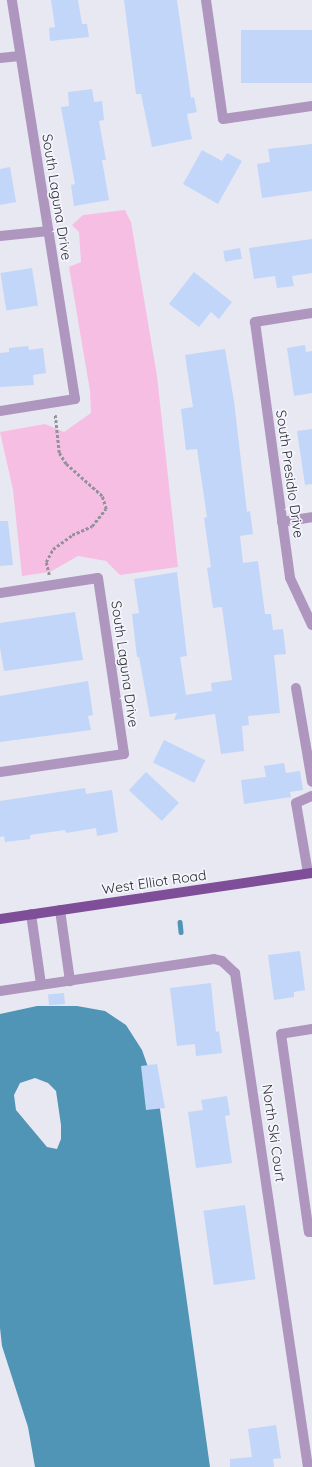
<!DOCTYPE html>
<html>
<head>
<meta charset="utf-8">
<style>
	body { margin:0 }
	#map { position:relative; width:312px; height:1467px; overflow:hidden; background:#e8e8f2; font-family:Quicksand,sans-serif }
	div>[style] { position:absolute }
	.green>* { inset:0; background:#f7bee4 }
	.water>* { inset:0; background:#5094b6 }
	.stream>* { height:4.5px; margin:-2.25px; padding:0 2.25px; transform-origin:2.25px; border-radius:2.25px; background:#5094b6 }
	.building>* { inset:0; background:#c1d6f8; transform-origin:0 0 }
	.path>* { height:2.5px; margin-top:-1.25px; transform-origin:0; background:repeating-linear-gradient(90deg,#92929a 0 3px,transparent 0 5px) }
	.minor>* { height:10px; margin:-5px; padding:0 5px; transform-origin:5px; border-radius:5px; background:#af96bf }
	.major>* { height:10px; margin:-5px; padding:0 5px; transform-origin:5px; border-radius:5px; background:#7e4e99 }
	span { translate:-50% -50%; white-space:nowrap; text-align:center; line-height:1.15; -webkit-text-stroke:3.5px #f5f5fe; paint-order:stroke }
	.street-label { font-size:14px; color:#2b2b2f }
</style>
</head>
<body>
<div id="map">
	<div class="green">
		<div style="clip-path:polygon(125px 210px,131px 222px,157px 376px,178px 567px,120px 575px,106px 561px,78px 556px,50px 572px,22px 576px,13px 490px,0 432px,45px 424px,64px 432px,91px 413px,90px 391px,69px 267px,81px 262px,79px 232px,72px 225px,83px 215px)"></div>
	</div>
	<div class="water">
		<div style="clip-path:polygon(evenodd,37px 1006px,77px 1006px,105px 1011px,126px 1025px,142px 1050px,158px 1095px,210px 1467px,35px 1467px,28px 1427px,2px 1346px,0 1328px,0 1014px,37px 1006px,35px 1078px,48px 1083px,56px 1091px,61px 1125px,61px 1139px,57px 1149px,47px 1147px,16px 1110px,14px 1095px,20px 1083px,35px 1078px)"></div>
	</div>
	<div class="stream">
		<div style="left:180px;top:922px;width:10px;rotate:84deg"></div>
	</div>
	<div class="building">
		<div style="clip-path:polygon(51px 0,78px 0,82px 24px,87px 24px,89px 37px,50px 41px,49px 28px,55px 27px)"></div>
		<div style="clip-path:polygon(124px 0,177px 0,191px 98px,194px 97px,197px 112px,187px 114px,192px 139px,152px 147px,141px 94px,136px 94px)"></div>
		<div style="left:312px;top:30px;width:53px;height:71px;rotate:90deg"></div>
		<div style="clip-path:polygon(92px 89px,94px 102px,102px 101px,104px 120px,99px 121px,106px 160px,102px 160px,109px 200px,74px 206px,71px 185px,75px 184px,61px 107px,69px 106px,68px 92px)"></div>
		<div style="clip-path:polygon(312px 144px,312px 191px,262px 198px,257px 164px,270px 162px,268px 149px)"></div>
		<div style="clip-path:polygon(202px 150px,222px 161px,227px 153px,242px 161px,218px 204px,183px 184px)"></div>
		<div style="clip-path:polygon(10px 167px,16px 202px,0 205px,0 169px)"></div>
		<div style="clip-path:polygon(312px 239px,312px 273px,292px 276px,294px 286px,277px 288px,275px 276px,254px 279px,249px 248px)"></div>
		<div style="left:240px;top:248px;width:11px;height:17px;rotate:80deg"></div>
		<div style="left:32px;top:268px;width:38px;height:32px;rotate:81deg"></div>
		<div style="clip-path:polygon(194px 272px,232px 302px,219px 319px,211px 312px,199px 327px,169px 304px)"></div>
		<div style="clip-path:polygon(305px 345px,306px 352px,312px 351px,312px 393px,294px 396px,287px 348px)"></div>
		<div style="clip-path:polygon(28px 346px,29px 350px,43px 348px,46px 373px,33px 375px,34px 385px,0 387px,0 353px,9px 352px,9px 348px)"></div>
		<div style="clip-path:polygon(225px 349px,234px 401px,247px 512px,250px 511px,253px 534px,240px 536px,243px 563px,258px 561px,265px 614px,271px 614px,273px 630px,283px 629px,286px 654px,274px 655px,280px 713px,248px 716px,249px 725px,242px 726px,244px 751px,221px 754px,215px 714px,174px 720px,177px 713px,150px 717px,139px 657px,137px 657px,132px 614px,139px 613px,134px 579px,177px 572px,187px 656px,180px 657px,186px 695px,212px 691px,211px 683px,232px 680px,222px 607px,213px 608px,207px 568px,211px 567px,204px 518px,207px 517px,197px 449px,186px 450px,181px 409px,193px 407px,185px 355px)"></div>
		<div style="clip-path:polygon(312px 429px,312px 484px,305px 485px,297px 431px)"></div>
		<div style="clip-path:polygon(0 521px,8px 521px,13px 565px,0 566px)"></div>
		<div style="clip-path:polygon(75px 612px,83px 660px,4px 671px,0 648px,0 623px)"></div>
		<div style="clip-path:polygon(88px 681px,93px 715px,88px 716px,91px 730px,0 742px,0 696px)"></div>
		<div style="left:164px;top:740px;width:46px;height:25px;rotate:26deg"></div>
		<div style="clip-path:polygon(284px 763px,286px 773px,300px 771px,303px 790px,290px 792px,291px 797px,244px 804px,241px 780px,266px 777px,264px 766px)"></div>
		<div style="left:146px;top:772px;width:45px;height:25px;rotate:43deg"></div>
		<div style="clip-path:polygon(85px 788px,86px 794px,112px 790px,118px 832px,97px 836px,96px 828px,66px 833px,65px 830px,30px 835px,30px 839px,5px 842px,4px 836px,0 837px,0 801px)"></div>
		<div style="clip-path:polygon(300px 951px,305px 990px,294px 992px,294px 997px,274px 1000px,268px 955px)"></div>
		<div style="clip-path:polygon(211px 983px,216px 1032px,219px 1031px,222px 1053px,196px 1056px,195px 1044px,177px 1046px,170px 988px)"></div>
		<div style="left:64px;top:993px;width:11px;height:16px;rotate:85deg"></div>
		<div style="clip-path:polygon(157px 1064px,165px 1108px,146px 1110px,141px 1066px)"></div>
		<div style="clip-path:polygon(227px 1096px,230px 1115px,225px 1116px,232px 1163px,196px 1168px,188px 1112px,203px 1110px,201px 1100px)"></div>
		<div style="left:245px;top:1205px;width:75px;height:42px;rotate:82deg"></div>
		<div style="clip-path:polygon(276px 1425px,281px 1458px,273px 1459px,274px 1467px,230px 1467px,230px 1459px,252px 1457px,248px 1429px)"></div>
	</div>
	<div class="path">
		<div style="left:49px;top:575px;width:13px;rotate:-103deg"></div>
		<div style="left:46px;top:562px;width:15px;rotate:-62deg"></div>
		<div style="left:53px;top:549px;width:24px;rotate:-36deg"></div>
		<div style="left:72px;top:535px;width:22px;rotate:-24deg"></div>
		<div style="left:92px;top:526px;width:22px;rotate:-51deg"></div>
		<div style="left:106px;top:509px;width:14px;rotate:-107deg"></div>
		<div style="left:102px;top:496px;width:48px;rotate:-138.4deg"></div>
		<div style="left:66px;top:464px;width:13px;rotate:-122deg"></div>
		<div style="left:59px;top:453px;width:39px;rotate:-96deg"></div>
	</div>
	<div class="minor">
		<div style="left:206px;top:0;width:120px;rotate:81.9deg"></div>
		<div style="left:223px;top:119px;width:90px;rotate:-8.3deg"></div>
		<div style="left:0;top:58px;width:20px;rotate:-6deg"></div>
		<div style="left:0;top:236px;width:49px;rotate:-5.8deg"></div>
		<div style="left:312px;top:313px;width:58px;rotate:171deg"></div>
		<div style="left:255px;top:322px;width:258px;rotate:82.2deg"></div>
		<div style="left:290px;top:578px;width:52px;rotate:64.9deg"></div>
		<div style="left:0;top:411px;width:76px;rotate:-9.1deg"></div>
		<div style="left:75px;top:399px;width:404px;rotate:-99deg"></div>
		<div style="left:282px;top:522px;width:30px;rotate:-9deg"></div>
		<div style="left:0;top:593px;width:99px;rotate:-8.7deg"></div>
		<div style="left:98px;top:578px;width:178px;rotate:81.6deg"></div>
		<div style="left:124px;top:754px;width:125px;rotate:171.7deg"></div>
		<div style="left:296px;top:688px;width:95px;rotate:80.3deg"></div>
		<div style="left:308px;top:873px;width:71px;rotate:-99.7deg"></div>
		<div style="left:296px;top:803px;width:17px;rotate:-24deg"></div>
		<div style="left:60px;top:910px;width:72px;rotate:82deg"></div>
		<div style="left:31px;top:914px;width:71px;rotate:81.9deg"></div>
		<div style="left:0;top:991px;width:216px;rotate:-8.5deg"></div>
		<div style="left:214px;top:959px;width:8px;rotate:14deg"></div>
		<div style="left:222px;top:961px;width:18px;rotate:43deg"></div>
		<div style="left:235px;top:973px;width:499px;rotate:81.6deg"></div>
		<div style="left:312px;top:1029px;width:31px;rotate:171deg"></div>
		<div style="left:281px;top:1034px;width:200px;rotate:82deg"></div>
		<div style="left:309px;top:1232px;width:3px"></div>
	</div>
	<div class="major">
		<div style="left:0;top:919px;width:315px;rotate:-8.4deg"></div>
	</div>
	<div class="street-label">
		<span style="left:57px;top:197px;rotate:81deg">South Laguna Drive</span>
		<span style="left:290px;top:474px;rotate:82deg">South Presidio Drive</span>
		<span style="left:125px;top:664px;rotate:82deg">South Laguna Drive</span>
		<span style="left:154px;top:882px;rotate:-8deg">West Elliot Road</span>
		<span style="left:274px;top:1133px;rotate:82deg">North Ski Court</span>
	</div>
</div>
</body>
</html>
